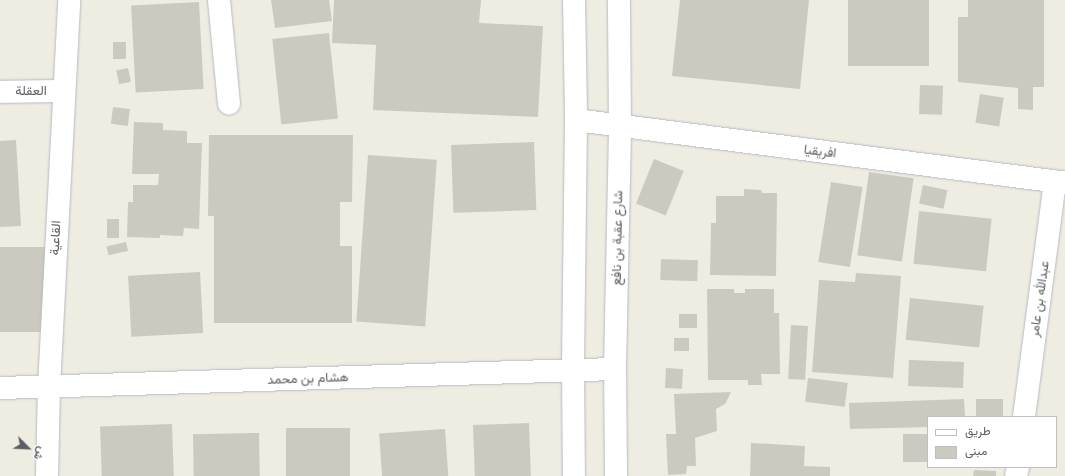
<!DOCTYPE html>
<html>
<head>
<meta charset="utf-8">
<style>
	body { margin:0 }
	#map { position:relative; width:1065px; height:476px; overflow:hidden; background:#efece2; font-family:"Fira Sans",Vazirmatn,sans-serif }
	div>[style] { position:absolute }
	.building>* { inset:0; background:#ccc9c1; transform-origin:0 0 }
	.roads { filter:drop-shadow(0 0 1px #b7bac0) drop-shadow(0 0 1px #b7bac0) }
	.minor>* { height:22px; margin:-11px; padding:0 11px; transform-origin:11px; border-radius:11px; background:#fff }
	.tertiary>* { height:22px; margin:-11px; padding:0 11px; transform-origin:11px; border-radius:11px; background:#fff }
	span { translate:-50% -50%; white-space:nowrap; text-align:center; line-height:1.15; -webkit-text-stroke:3.5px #fff; paint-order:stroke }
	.street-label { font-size:13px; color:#5a5f64 }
	.legend { position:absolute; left:927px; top:416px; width:130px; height:52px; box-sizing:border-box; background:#fff; border:1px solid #bdbfc1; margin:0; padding:5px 7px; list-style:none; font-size:12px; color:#5a5f64 }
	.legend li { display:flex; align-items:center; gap:8px; height:20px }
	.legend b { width:20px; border:1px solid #bdbfc1 }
	.north { position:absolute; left:8px; top:428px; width:40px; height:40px; -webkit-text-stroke:3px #fff; paint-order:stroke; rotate:114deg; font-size:11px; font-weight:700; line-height:16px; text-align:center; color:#5a5f64 }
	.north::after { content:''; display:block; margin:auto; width:14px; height:18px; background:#5a5f64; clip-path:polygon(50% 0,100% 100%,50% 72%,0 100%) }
</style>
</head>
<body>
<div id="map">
	<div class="building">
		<div style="clip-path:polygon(271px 0,329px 0,332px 21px,275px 28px)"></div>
		<div style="clip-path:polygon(334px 0,481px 0,479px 23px,543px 26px,538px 117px,373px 110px,376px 45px,332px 43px)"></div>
		<div style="clip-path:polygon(680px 0,809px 0,800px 89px,672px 76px)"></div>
		<div style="left:848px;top:0;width:81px;height:66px"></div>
		<div style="clip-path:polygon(968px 0,1044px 0,1044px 87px,1033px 87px,1033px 110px,1018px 109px,1018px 88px,958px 82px,958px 17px,968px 17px)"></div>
		<div style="left:199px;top:2px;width:87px;height:68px;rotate:87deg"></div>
		<div style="left:329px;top:33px;width:86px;height:57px;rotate:84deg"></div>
		<div style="left:113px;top:42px;width:13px;height:17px"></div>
		<div style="left:128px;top:68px;width:14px;height:12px;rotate:78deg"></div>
		<div style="left:920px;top:85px;width:23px;height:29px;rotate:2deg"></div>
		<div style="left:980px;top:94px;width:24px;height:29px;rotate:9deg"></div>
		<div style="left:113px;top:107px;width:17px;height:17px;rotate:7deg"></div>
		<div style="clip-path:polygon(134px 122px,163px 123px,163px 130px,187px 131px,187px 143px,202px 143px,199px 229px,184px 228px,183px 236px,160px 235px,160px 238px,127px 237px,128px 202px,133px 202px,133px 185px,158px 185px,159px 174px,132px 174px)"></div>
		<div style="clip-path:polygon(209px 135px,353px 135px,352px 202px,340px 202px,340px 246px,352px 246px,352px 323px,214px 323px,214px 216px,208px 216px)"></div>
		<div style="clip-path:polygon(16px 140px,21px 226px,0 227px,0 141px)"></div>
		<div style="left:534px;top:142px;width:68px;height:83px;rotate:88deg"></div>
		<div style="left:368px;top:155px;width:69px;height:167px;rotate:4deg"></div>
		<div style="left:654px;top:159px;width:32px;height:48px;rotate:22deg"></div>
		<div style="left:869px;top:172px;width:45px;height:84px;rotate:8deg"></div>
		<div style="left:831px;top:182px;width:32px;height:81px;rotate:9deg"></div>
		<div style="left:923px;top:185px;width:25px;height:19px;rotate:12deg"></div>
		<div style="clip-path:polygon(744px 189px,761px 190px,762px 193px,777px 193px,776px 276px,710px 275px,711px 223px,716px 223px,716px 196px,744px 196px)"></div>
		<div style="left:919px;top:211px;width:73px;height:53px;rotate:6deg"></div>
		<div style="left:119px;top:219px;width:19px;height:12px;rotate:90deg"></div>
		<div style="left:126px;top:242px;width:9px;height:20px;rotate:77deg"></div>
		<div style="left:0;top:247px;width:47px;height:85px"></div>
		<div style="left:661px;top:259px;width:37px;height:21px;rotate:2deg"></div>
		<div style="left:200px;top:272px;width:61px;height:72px;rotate:87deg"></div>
		<div style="clip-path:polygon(856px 273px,901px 276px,893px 378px,812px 372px,819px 280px,855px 282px)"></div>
		<div style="clip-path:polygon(707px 289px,734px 289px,734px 293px,745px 293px,745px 289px,774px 289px,774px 313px,779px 313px,780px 374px,761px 374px,762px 385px,748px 385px,748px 380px,708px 380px)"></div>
		<div style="left:910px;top:298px;width:74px;height:42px;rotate:6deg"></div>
		<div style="left:679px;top:314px;width:18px;height:14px"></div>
		<div style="left:791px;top:325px;width:17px;height:54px;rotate:3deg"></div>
		<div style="left:689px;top:338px;width:13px;height:15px;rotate:90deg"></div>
		<div style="left:909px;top:360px;width:55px;height:26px;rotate:2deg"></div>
		<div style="left:666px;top:368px;width:17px;height:20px;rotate:3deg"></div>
		<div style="left:808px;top:378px;width:40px;height:24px;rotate:7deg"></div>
		<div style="clip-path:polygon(731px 392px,725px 404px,716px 409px,717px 431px,695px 438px,696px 466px,687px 466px,686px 474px,668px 475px,666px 434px,676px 434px,674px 394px)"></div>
		<div style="clip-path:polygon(964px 399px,965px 417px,928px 417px,928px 427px,850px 429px,849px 403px)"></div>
		<div style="left:976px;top:399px;width:27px;height:18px"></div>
		<div style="left:529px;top:423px;width:53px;height:56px;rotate:88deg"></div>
		<div style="left:172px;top:424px;width:52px;height:72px;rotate:88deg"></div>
		<div style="left:350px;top:428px;width:48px;height:64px;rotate:90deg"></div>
		<div style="left:445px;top:429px;width:47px;height:66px;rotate:86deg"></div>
		<div style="left:259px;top:433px;width:43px;height:66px;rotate:89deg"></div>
		<div style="left:928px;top:434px;width:28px;height:25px;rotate:90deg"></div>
		<div style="clip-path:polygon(751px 443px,805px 446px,804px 466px,830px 467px,830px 476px,750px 476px)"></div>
		<div style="clip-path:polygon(974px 470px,996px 471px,996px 476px,973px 476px)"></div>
	</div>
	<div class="roads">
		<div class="minor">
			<div style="left:219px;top:0;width:104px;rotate:84.5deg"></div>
			<div style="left:0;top:92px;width:63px;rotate:-0.9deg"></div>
			<div style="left:576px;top:120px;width:493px;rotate:7.3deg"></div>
			<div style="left:0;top:388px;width:615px;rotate:-1.77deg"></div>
			<div style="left:1024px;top:417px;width:237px;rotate:-82.5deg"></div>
			<div style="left:47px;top:476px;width:89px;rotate:-88.7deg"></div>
			<div style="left:49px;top:387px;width:388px;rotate:-87deg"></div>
			<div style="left:1016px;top:476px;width:9px;rotate:-77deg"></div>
		</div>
		<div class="tertiary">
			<div style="left:574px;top:0;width:120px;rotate:89deg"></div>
			<div style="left:576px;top:120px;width:250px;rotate:90.7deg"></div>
			<div style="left:573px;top:370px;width:106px;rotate:89.5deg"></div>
			<div style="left:616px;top:476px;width:107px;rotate:-90.5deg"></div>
			<div style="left:615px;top:369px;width:242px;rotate:-88.8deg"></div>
			<div style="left:620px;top:127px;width:127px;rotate:-90.5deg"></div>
		</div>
	</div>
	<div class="street-label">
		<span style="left:31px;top:91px">العقلة</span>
		<span style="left:820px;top:152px;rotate:7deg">افريقيا</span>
		<span style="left:56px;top:238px;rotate:-87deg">القاعية</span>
		<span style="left:618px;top:238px;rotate:-89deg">شارع عقبة بن نافع</span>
		<span style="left:1040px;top:299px;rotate:-82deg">عبدالله بن عامر</span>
		<span style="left:308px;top:379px;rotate:-2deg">هشام بن محمد</span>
	</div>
	<ul class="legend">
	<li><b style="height:5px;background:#fff"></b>طريق</li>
	<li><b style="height:11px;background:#ccc9c1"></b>مبنى</li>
	</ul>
	<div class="north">ش</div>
</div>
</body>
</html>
